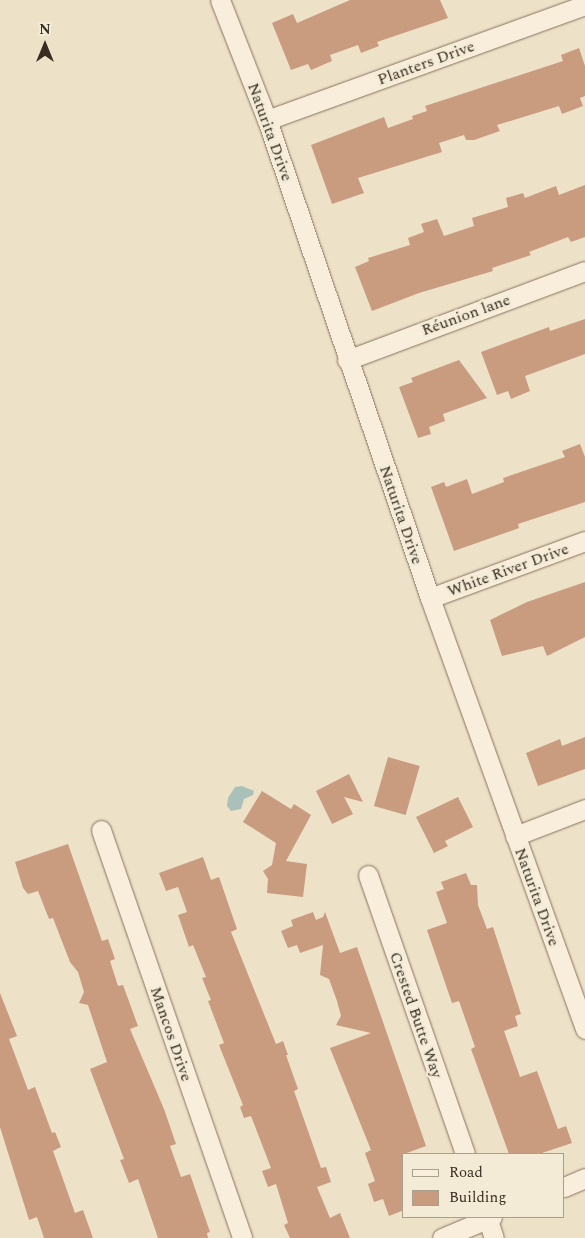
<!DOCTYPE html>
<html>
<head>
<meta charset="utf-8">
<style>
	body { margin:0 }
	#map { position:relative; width:585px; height:1238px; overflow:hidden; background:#ede1c8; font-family:Spectral,serif }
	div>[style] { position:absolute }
	.water>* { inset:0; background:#a9c1b9 }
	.building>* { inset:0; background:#c99c80; transform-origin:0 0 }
	.roads { filter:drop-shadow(0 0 1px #88735e) drop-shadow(0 0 1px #88735e) }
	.minor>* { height:19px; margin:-9.5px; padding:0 9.5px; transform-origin:9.5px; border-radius:9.5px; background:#f8eedb }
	span { translate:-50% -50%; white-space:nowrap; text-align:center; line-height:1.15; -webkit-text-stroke:5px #f4ebd7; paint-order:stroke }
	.street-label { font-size:16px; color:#392c21 }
	.legend { position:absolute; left:402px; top:1153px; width:162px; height:65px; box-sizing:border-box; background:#f4ebd7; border:1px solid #a99f8e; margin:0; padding:6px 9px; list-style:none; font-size:15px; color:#392c21 }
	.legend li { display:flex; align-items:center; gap:10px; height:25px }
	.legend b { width:25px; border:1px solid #a99f8e }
	.north { position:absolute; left:20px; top:20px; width:50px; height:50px; -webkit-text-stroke:4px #f4ebd7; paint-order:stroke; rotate:0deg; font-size:14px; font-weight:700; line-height:20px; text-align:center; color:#392c21 }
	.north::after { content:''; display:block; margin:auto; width:18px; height:22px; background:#392c21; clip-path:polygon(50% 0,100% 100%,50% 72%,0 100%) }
</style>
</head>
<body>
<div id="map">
	<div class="water">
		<div style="clip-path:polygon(242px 786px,254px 791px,253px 795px,244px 799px,241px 809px,231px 811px,227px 806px,228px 798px,235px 787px)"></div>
	</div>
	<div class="building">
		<div style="clip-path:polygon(350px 0,440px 0,448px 18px,377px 42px,379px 46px,361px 53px,358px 45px,330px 55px,332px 61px,311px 70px,308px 64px,291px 70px,272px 23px,293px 14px,297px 23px)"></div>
		<div style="clip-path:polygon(579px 48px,585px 66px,585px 96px,580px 98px,583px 106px,562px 114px,559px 106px,497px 125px,500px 131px,474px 140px,466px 140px,464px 135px,439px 143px,442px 152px,358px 178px,364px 193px,332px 204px,311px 145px,384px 117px,388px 128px,413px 119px,412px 116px,427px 111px,425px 106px,563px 61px,561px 55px)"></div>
		<div style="clip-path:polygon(585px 185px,585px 237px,571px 242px,568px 237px,529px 252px,531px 255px,492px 268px,493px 271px,419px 293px,372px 311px,355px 267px,369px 261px,368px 258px,410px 245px,408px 238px,424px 232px,421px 224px,437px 219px,444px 236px,474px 226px,472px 218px,508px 207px,506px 198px,523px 193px,525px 198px,556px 186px,559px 195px)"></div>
		<div style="clip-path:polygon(585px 319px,585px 354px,525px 376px,530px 391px,511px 399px,508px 391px,497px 395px,481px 352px,549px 327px,550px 331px)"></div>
		<div style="clip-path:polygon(459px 360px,487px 398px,443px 414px,445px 421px,429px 427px,431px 434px,418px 438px,399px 387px,413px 382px,411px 378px)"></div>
		<div style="clip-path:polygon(580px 444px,585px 457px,585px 502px,518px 524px,519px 528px,454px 551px,431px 487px,444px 482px,446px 487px,467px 479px,472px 494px,504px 482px,503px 478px,565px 457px,562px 451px)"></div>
		<div style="clip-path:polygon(585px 582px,585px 637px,547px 656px,543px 646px,502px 656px,490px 620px,527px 602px)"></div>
		<div style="clip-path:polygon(585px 737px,585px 769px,538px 786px,526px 753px,560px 739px,562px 746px)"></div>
		<div style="left:388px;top:757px;width:33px;height:51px;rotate:16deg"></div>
		<div style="clip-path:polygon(349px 774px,363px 802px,344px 797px,353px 814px,332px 824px,316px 791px)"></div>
		<div style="clip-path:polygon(262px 791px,291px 809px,294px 804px,311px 815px,286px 861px,307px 864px,303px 897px,267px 893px,268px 879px,263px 871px,272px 865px,276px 843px,243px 822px)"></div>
		<div style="clip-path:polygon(458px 797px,473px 827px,445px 841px,448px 846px,434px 853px,416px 817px)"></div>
		<div style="clip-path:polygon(68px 844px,102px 941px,108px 939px,115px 959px,110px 961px,118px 986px,123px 985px,138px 1026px,130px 1029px,164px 1109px,176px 1144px,170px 1146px,181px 1177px,190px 1174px,210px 1232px,207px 1233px,208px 1238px,158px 1238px,138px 1179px,129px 1183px,120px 1160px,124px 1159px,90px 1069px,107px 1062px,88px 1005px,79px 1003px,84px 992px,78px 972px,70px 962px,53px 918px,49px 919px,38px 891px,28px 894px,23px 888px,15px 862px)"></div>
		<div style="clip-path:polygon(203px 857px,211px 880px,219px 877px,237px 929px,231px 932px,276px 1044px,283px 1041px,288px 1055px,286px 1055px,298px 1089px,294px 1091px,321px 1168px,326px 1167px,331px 1182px,317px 1187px,330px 1218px,340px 1213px,350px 1238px,290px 1238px,284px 1225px,288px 1223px,276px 1184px,268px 1187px,262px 1171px,271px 1168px,251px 1116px,244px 1118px,240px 1107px,243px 1105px,219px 1045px,224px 1043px,208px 1001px,211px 1000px,202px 978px,206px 977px,193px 945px,189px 947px,178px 915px,187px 912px,178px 887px,166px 891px,159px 873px)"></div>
		<div style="clip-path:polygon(466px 873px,471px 885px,477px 885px,478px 905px,487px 929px,493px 927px,521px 1014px,515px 1016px,518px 1026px,504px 1031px,520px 1077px,537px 1071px,558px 1129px,566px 1126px,572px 1143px,539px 1154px,509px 1154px,471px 1049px,475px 1047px,459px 1001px,452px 1003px,427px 930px,447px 923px,436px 892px,444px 889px,441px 882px)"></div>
		<div style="clip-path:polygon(313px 912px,316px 920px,323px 917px,325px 912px,340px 953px,357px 947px,426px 1146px,404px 1154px,404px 1210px,389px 1216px,383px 1199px,374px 1202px,368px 1184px,375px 1181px,365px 1153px,371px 1150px,330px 1048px,371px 1033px,336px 1025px,341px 1016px,337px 1001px,329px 979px,320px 975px,323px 945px,300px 953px,297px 945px,288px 948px,281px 931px,293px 926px,291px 920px)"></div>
		<div style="clip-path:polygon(0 993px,17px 1036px,9px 1039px,28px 1090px,35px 1087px,52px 1133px,55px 1132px,61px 1147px,53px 1151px,75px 1213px,83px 1210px,93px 1238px,44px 1238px,37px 1217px,29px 1220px,0 1127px)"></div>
	</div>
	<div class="roads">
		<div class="minor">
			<div style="left:220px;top:0;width:129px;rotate:68.6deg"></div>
			<div style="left:267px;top:120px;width:505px;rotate:71.17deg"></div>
			<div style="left:430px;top:598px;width:458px;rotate:70.2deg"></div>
			<div style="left:267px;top:120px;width:338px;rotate:-19.9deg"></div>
			<div style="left:347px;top:360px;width:254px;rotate:-20.5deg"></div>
			<div style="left:430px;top:598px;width:165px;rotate:-20.2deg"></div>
			<div style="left:101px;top:830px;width:432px;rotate:70.9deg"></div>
			<div style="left:515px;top:836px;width:75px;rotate:-21.1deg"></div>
			<div style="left:368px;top:875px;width:295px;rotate:70.8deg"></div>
			<div style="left:564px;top:1187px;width:23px;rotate:-23deg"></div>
			<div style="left:487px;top:1217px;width:22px;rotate:72deg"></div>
			<div style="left:442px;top:1238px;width:54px;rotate:-22.8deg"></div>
		</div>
	</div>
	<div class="street-label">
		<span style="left:426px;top:63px;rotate:-20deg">Planters Drive</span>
		<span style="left:270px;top:132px;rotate:70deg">Naturita Drive</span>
		<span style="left:466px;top:315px;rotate:-20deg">Réunion lane</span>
		<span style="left:401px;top:515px;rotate:71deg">Naturita Drive</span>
		<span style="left:508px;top:570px;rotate:-20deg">White River Drive</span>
		<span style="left:537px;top:897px;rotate:70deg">Naturita Drive</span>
		<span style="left:416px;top:1015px;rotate:71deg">Crested Butte Way</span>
		<span style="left:171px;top:1034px;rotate:71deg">Mancos Drive</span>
	</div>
	<ul class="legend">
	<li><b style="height:6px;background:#f8eedb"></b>Road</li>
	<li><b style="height:14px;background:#c99c80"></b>Building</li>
	</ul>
	<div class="north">N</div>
</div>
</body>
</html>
